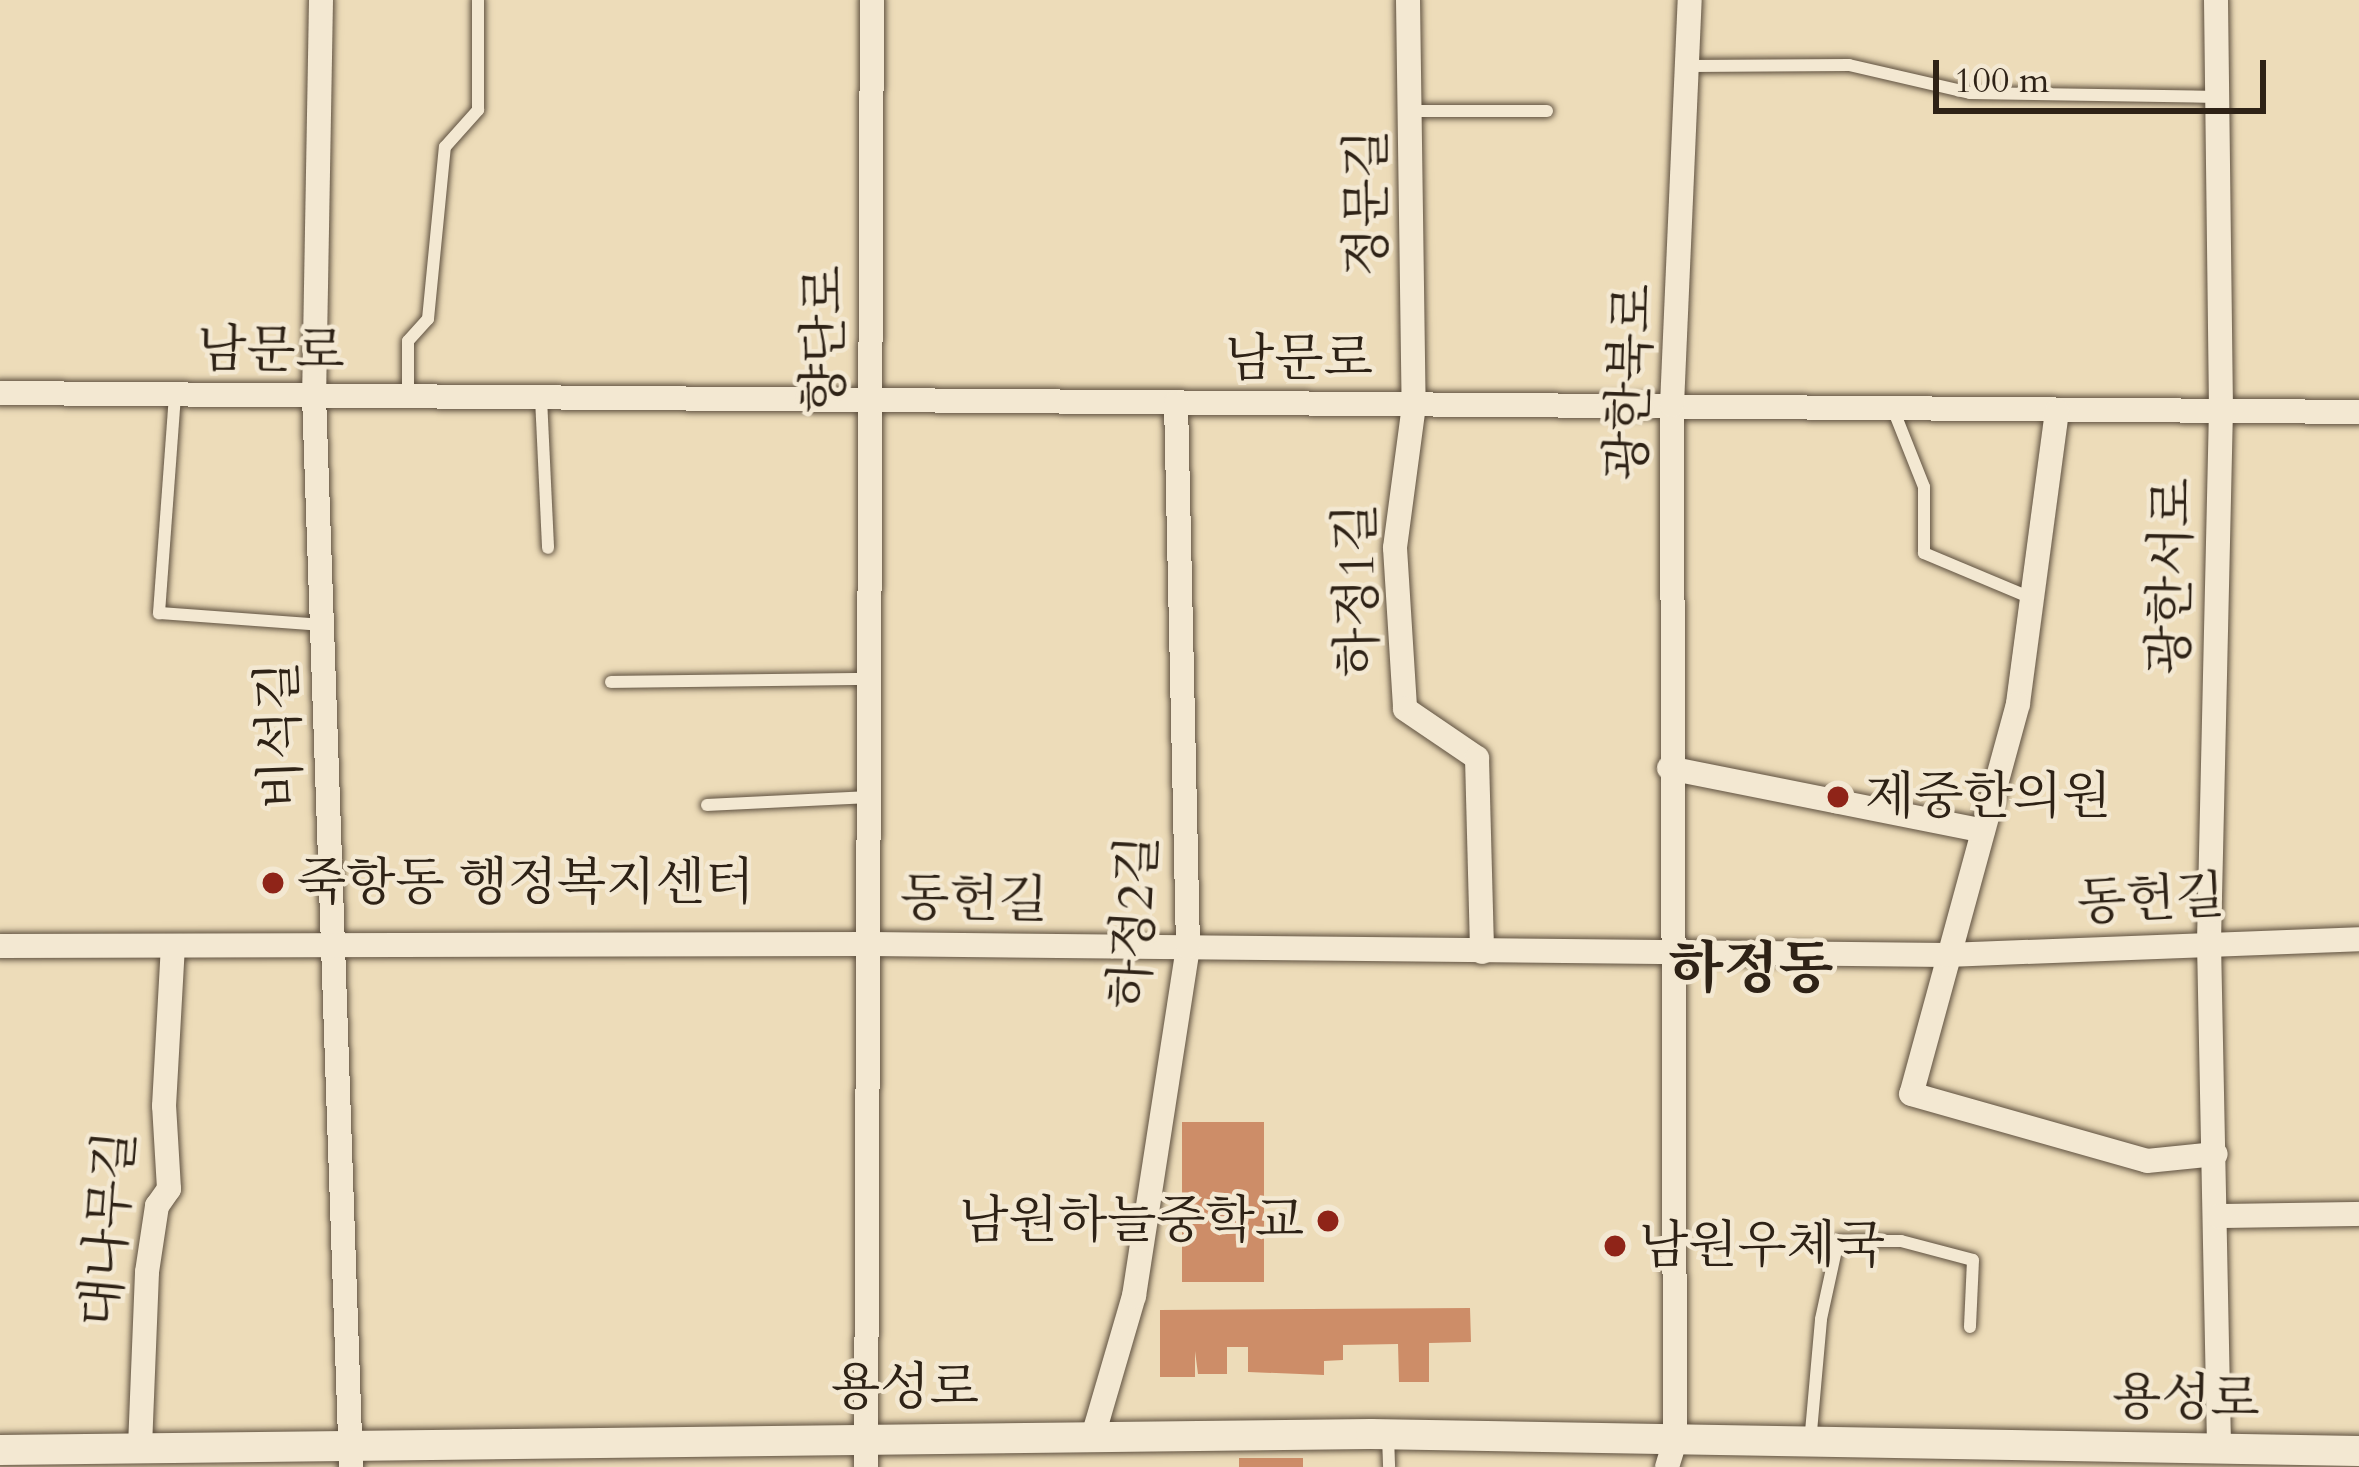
<!DOCTYPE html>
<html>
<head>
<meta charset="utf-8">
<style>
	body { margin:0 }
	#map { position:relative; width:2359px; height:1467px; overflow:hidden; background:#eddcb9; font-family:Cardo,"Noto Serif KR",serif }
	div>[style] { position:absolute }
	.building>* { inset:0; background:#cd8d68; transform-origin:0 0 }
	.roads { filter:drop-shadow(0 0 3px #5e503f) drop-shadow(0 0 3px #5e503f) }
	.service>* { height:12px; margin:-6px; padding:0 6px; transform-origin:6px; border-radius:6px; background:#f3e8d2 }
	.minor>* { height:24px; margin:-12px; padding:0 12px; transform-origin:12px; border-radius:12px; background:#f3e8d2 }
	.tertiary>* { height:30px; margin:-15px; padding:0 15px; transform-origin:15px; border-radius:15px; background:#f3e8d2 }
	.dots>* { width:33px; height:33px; translate:-50% -50%; box-sizing:border-box; border:6px solid #f3e8d2; border-radius:50% }
	span { translate:-50% -50%; white-space:nowrap; text-align:center; line-height:1.15; -webkit-text-stroke:9px #f3e8d2; paint-order:stroke }
	.street-label { font-size:51px; color:#2e2216 }
	.poi-label { font-size:51px; color:#2e2216 }
	.left { translate:0 -50%; text-align:left }
	.right { translate:-100% -50%; text-align:right }
	.quarter-label { font-size:57px; color:#2e2216; font-weight:700 }
	.scale { position:absolute; left:1933px; top:60px; width:333px; height:54px; box-sizing:border-box; border:6px solid #2e2216; border-top:0; padding-left:15px; font-size:36px; line-height:42px; white-space:nowrap; color:#2e2216; -webkit-text-stroke:9px #f3e8d2; paint-order:stroke }
</style>
</head>
<body>
<div id="map">
	<div class="building">
		<div style="left:1182px;top:1122px;width:82px;height:160px"></div>
		<div style="clip-path:polygon(1470px 1308px,1471px 1342px,1429px 1343px,1429px 1382px,1399px 1382px,1398px 1344px,1343px 1345px,1343px 1360px,1324px 1361px,1324px 1375px,1248px 1372px,1248px 1347px,1227px 1347px,1227px 1374px,1198px 1374px,1195px 1351px,1195px 1377px,1160px 1377px,1160px 1310px)"></div>
		<div style="left:1303px;top:1458px;width:9px;height:64px;rotate:90deg"></div>
	</div>
	<div class="roads">
		<div class="service">
			<div style="left:1690px;top:66px;width:159px;rotate:-0.4deg"></div>
			<div style="left:1849px;top:65px;width:124px;rotate:13deg"></div>
			<div style="left:1970px;top:93px;width:248px;rotate:0.9deg"></div>
			<div style="left:1412px;top:111px;width:135px"></div>
			<div style="left:175px;top:395px;width:219px;rotate:94.2deg"></div>
			<div style="left:159px;top:613px;width:162px;rotate:4.2deg"></div>
			<div style="left:408px;top:397px;width:56px;rotate:-90deg"></div>
			<div style="left:408px;top:341px;width:30px;rotate:-48deg"></div>
			<div style="left:428px;top:319px;width:173px;rotate:-84.4deg"></div>
			<div style="left:445px;top:147px;width:50px;rotate:-48.3deg"></div>
			<div style="left:478px;top:110px;width:110px;rotate:-90deg"></div>
			<div style="left:541px;top:398px;width:150px;rotate:87.3deg"></div>
			<div style="left:1893px;top:409px;width:84px;rotate:68.3deg"></div>
			<div style="left:1924px;top:487px;width:66px;rotate:90deg"></div>
			<div style="left:1924px;top:553px;width:116px;rotate:22.8deg"></div>
			<div style="left:611px;top:682px;width:259px;rotate:-0.7deg"></div>
			<div style="left:707px;top:805px;width:162px;rotate:-2.8deg"></div>
			<div style="left:1388px;top:1436px;width:31px;rotate:88deg"></div>
			<div style="left:1810px;top:1443px;width:124px;rotate:-84.9deg"></div>
			<div style="left:1821px;top:1319px;width:80px;rotate:-77.7deg"></div>
			<div style="left:1838px;top:1241px;width:63px"></div>
			<div style="left:1901px;top:1241px;width:74px;rotate:14.8deg"></div>
			<div style="left:1973px;top:1260px;width:67px;rotate:92.6deg"></div>
		</div>
		<div class="minor">
			<div style="left:321px;top:0;width:396px;rotate:91deg"></div>
			<div style="left:314px;top:396px;width:1072px;rotate:88.02deg"></div>
			<div style="left:1408px;top:0;width:405px;rotate:89.2deg"></div>
			<div style="left:1414px;top:405px;width:144px;rotate:97.6deg"></div>
			<div style="left:1395px;top:548px;width:161px;rotate:86.4deg"></div>
			<div style="left:1405px;top:709px;width:87px;rotate:34.2deg"></div>
			<div style="left:1477px;top:758px;width:194px;rotate:88.5deg"></div>
			<div style="left:2216px;top:0;width:409px;rotate:89.3deg"></div>
			<div style="left:2221px;top:409px;width:533px;rotate:91.29deg"></div>
			<div style="left:2209px;top:942px;width:504px;rotate:88.86deg"></div>
			<div style="left:0;top:393px;width:2359px;rotate:0.46deg"></div>
			<div style="left:2057px;top:411px;width:296px;rotate:97.6deg"></div>
			<div style="left:2018px;top:704px;width:404px;rotate:105.3deg"></div>
			<div style="left:1911px;top:1094px;width:245px;rotate:15.8deg"></div>
			<div style="left:2147px;top:1161px;width:69px;rotate:-5.8deg"></div>
			<div style="left:1669px;top:768px;width:320px;rotate:11.3deg"></div>
			<div style="left:0;top:946px;width:869px;rotate:-0.13deg"></div>
			<div style="left:869px;top:944px;width:1078px;rotate:0.58deg"></div>
			<div style="left:1947px;top:955px;width:412px;rotate:-2.2deg"></div>
			<div style="left:2218px;top:1216px;width:141px;rotate:-0.8deg"></div>
			<div style="left:1093px;top:1436px;width:146px;rotate:-73.7deg"></div>
			<div style="left:1134px;top:1296px;width:353px;rotate:-81.2deg"></div>
			<div style="left:1188px;top:947px;width:544px;rotate:-91.26deg"></div>
			<div style="left:140px;top:1447px;width:175px;rotate:-87.7deg"></div>
			<div style="left:147px;top:1272px;width:67px;rotate:-81.4deg"></div>
			<div style="left:157px;top:1206px;width:21px;rotate:-55deg"></div>
			<div style="left:169px;top:1189px;width:83px;rotate:-93.4deg"></div>
			<div style="left:164px;top:1106px;width:159px;rotate:-86.8deg"></div>
			<div style="left:866px;top:1467px;width:1467px;rotate:-89.77deg"></div>
			<div style="left:1667px;top:1467px;width:28px;rotate:-73deg"></div>
			<div style="left:1675px;top:1440px;width:1035px;rotate:-90.17deg"></div>
			<div style="left:1672px;top:405px;width:405px;rotate:-87.5deg"></div>
		</div>
		<div class="tertiary">
			<div style="left:0;top:1450px;width:1371px;rotate:-0.67deg"></div>
			<div style="left:1371px;top:1434px;width:988px;rotate:0.99deg"></div>
		</div>
	</div>
	<div class="dots">
		<div style="left:1838px;top:797px;background:#8f2418"></div>
		<div style="left:273px;top:883px;background:#8f2418"></div>
		<div style="left:1328px;top:1221px;background:#8f2418"></div>
		<div style="left:1615px;top:1246px;background:#8f2418"></div>
	</div>
	<div class="street-label">
		<span style="left:1368px;top:203px;rotate:-90deg">정문길</span>
		<span style="left:825px;top:339px;rotate:-90deg">향단로</span>
		<span style="left:271px;top:351px;rotate:1deg">남문로</span>
		<span style="left:1299px;top:359px">남문로</span>
		<span style="left:1631px;top:382px;rotate:-88deg">광한북로</span>
		<span style="left:2172px;top:576px;rotate:-89deg">광한서로</span>
		<span style="left:1358px;top:590px;rotate:-91deg">하정1길</span>
		<span style="left:281px;top:735px;rotate:-92deg">비석길</span>
		<span style="left:974px;top:900px;rotate:1deg">동헌길</span>
		<span style="left:2151px;top:900px;rotate:-3deg">동헌길</span>
		<span style="left:1135px;top:922px;rotate:-87deg">하정2길</span>
		<span style="left:109px;top:1229px;rotate:-85deg">대나무길</span>
		<span style="left:905px;top:1388px">용성로</span>
		<span style="left:2186px;top:1399px;rotate:1deg">용성로</span>
	</div>
	<div class="poi-label">
		<span class="left" style="left:1865px;top:797px">제중한의원</span>
		<span class="left" style="left:297px;top:883px">죽항동 행정복지센터</span>
		<span class="right" style="left:1304px;top:1221px">남원하늘중학교</span>
		<span class="left" style="left:1639px;top:1246px">남원우체국</span>
	</div>
	<div class="quarter-label">
		<span style="left:1751px;top:970px">하정동</span>
	</div>
	<div class="scale">100 m</div>
</div>
</body>
</html>
